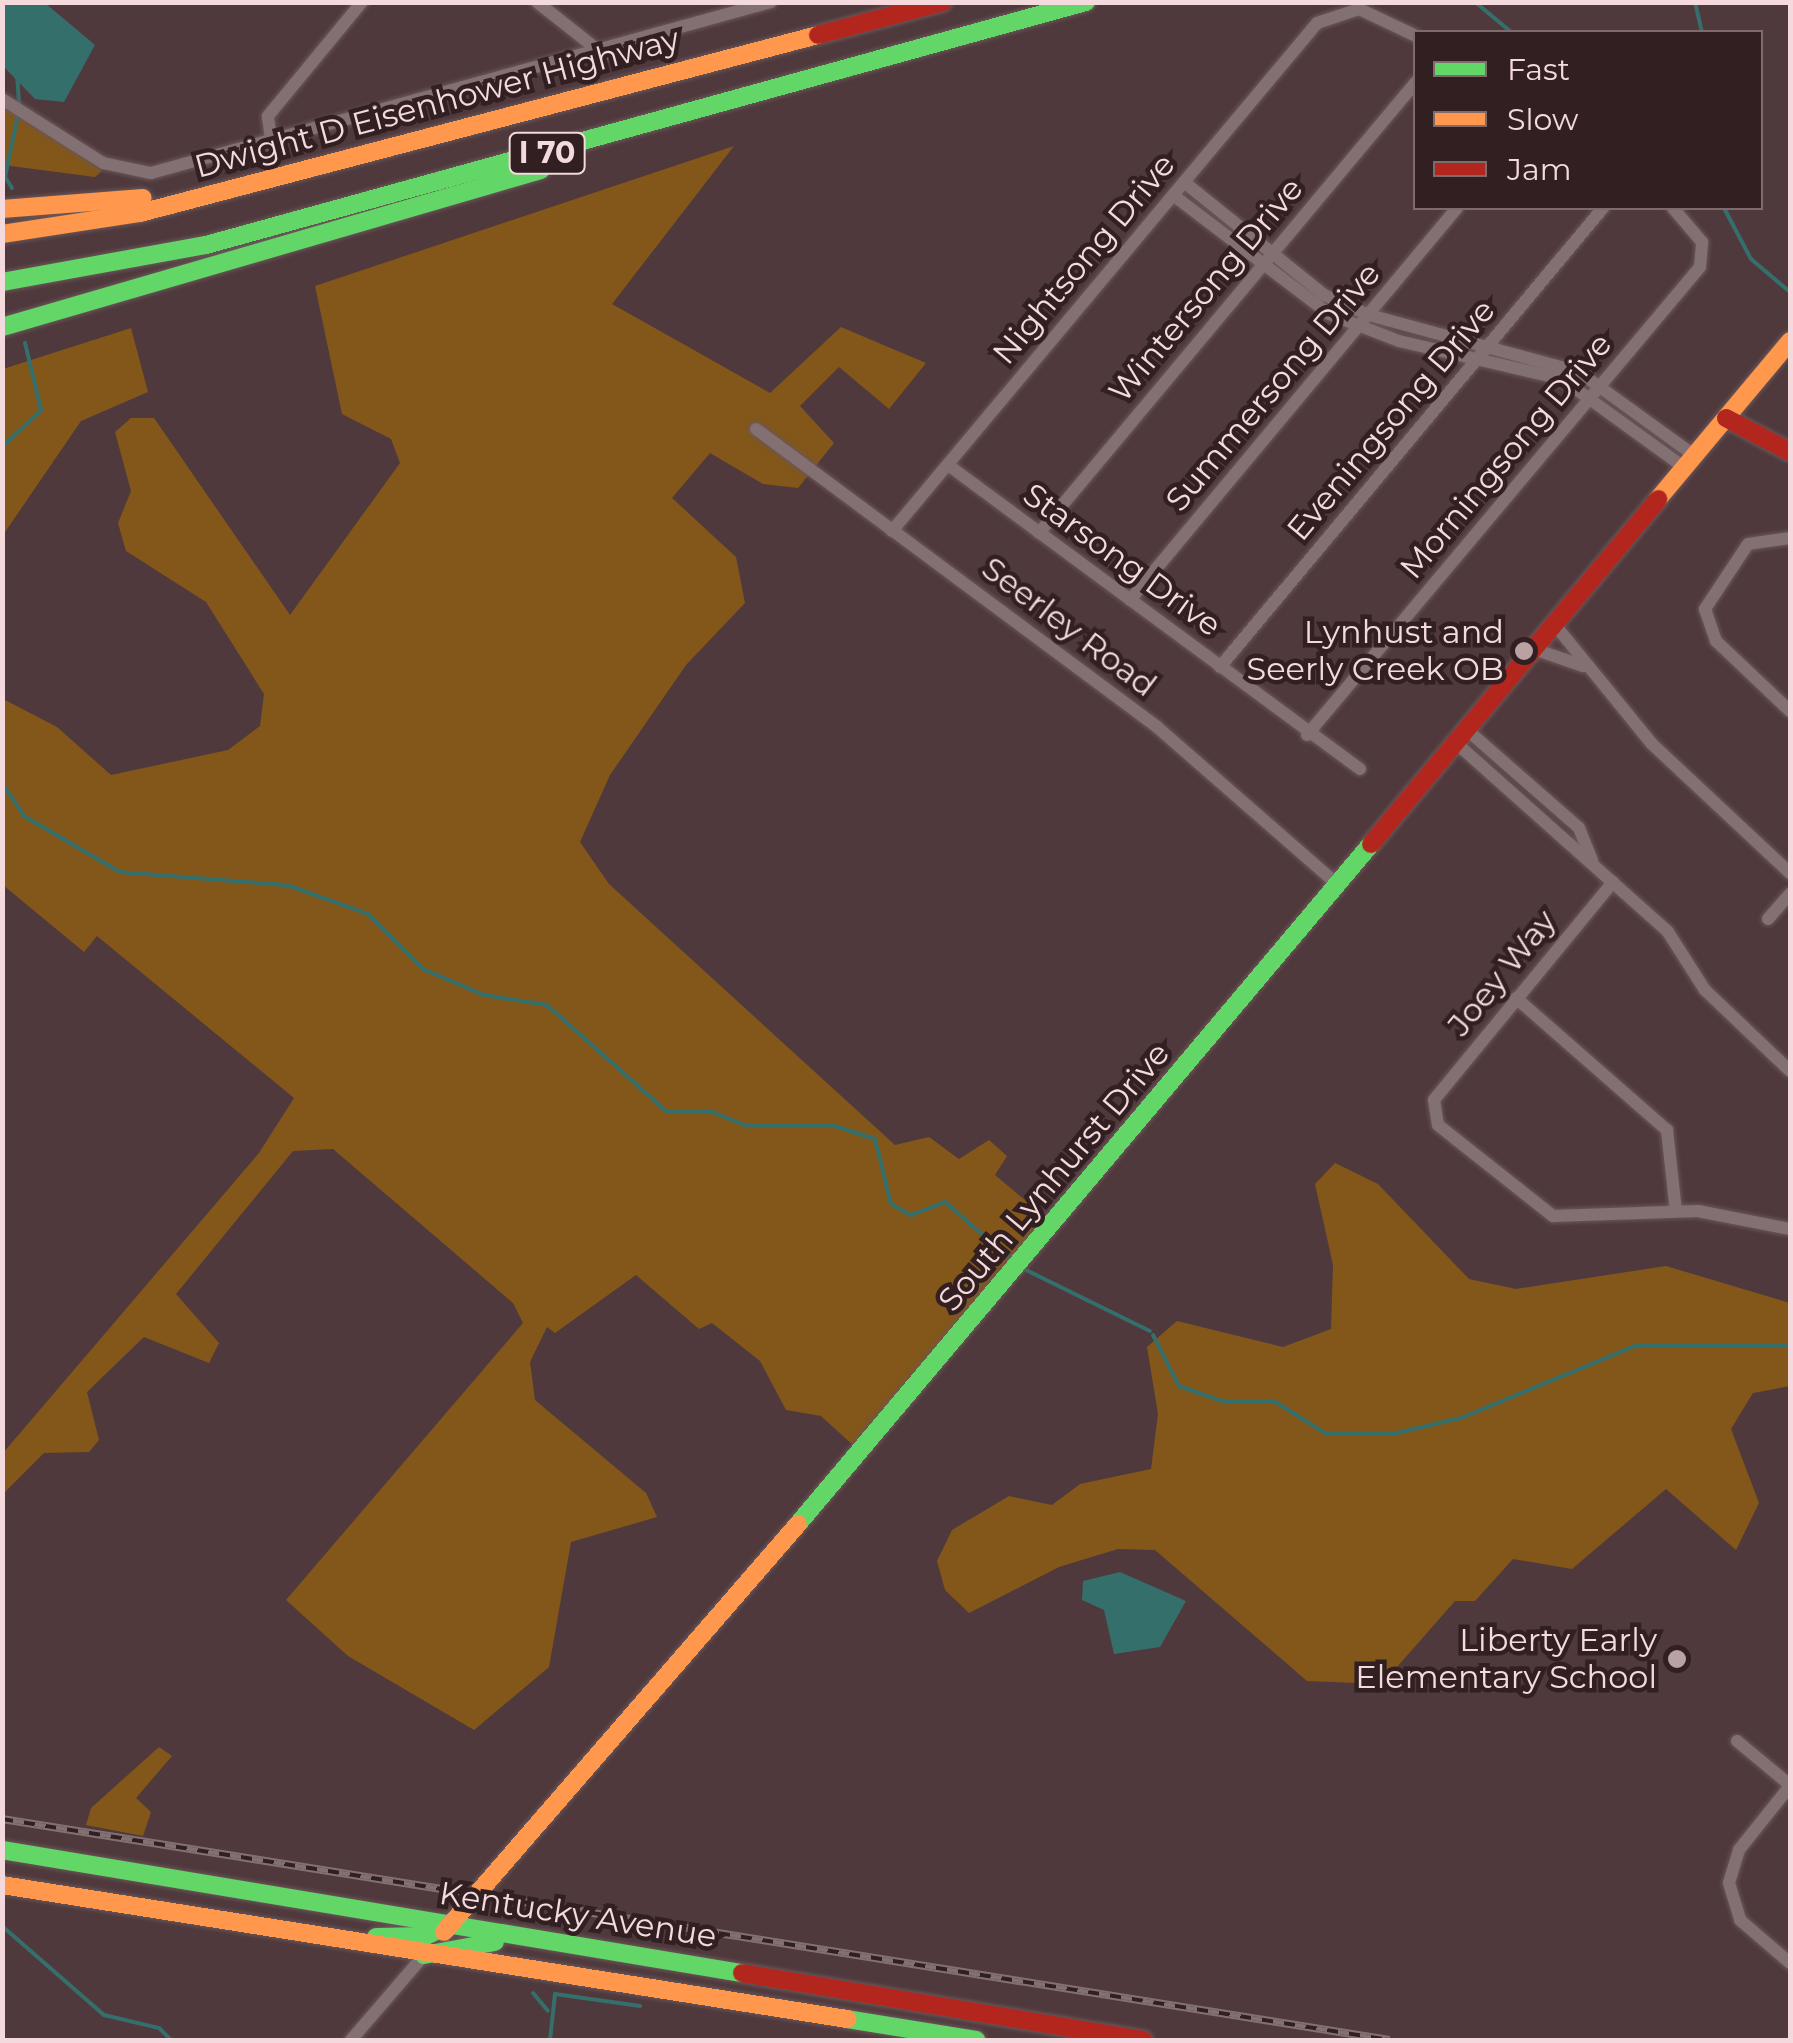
<!DOCTYPE html>
<html>
<head>
<meta charset="utf-8">
<style>
	body { margin:0 }
	#map { position:relative; width:1793px; height:2043px; overflow:hidden; background:#4f393c; font-family:Montserrat,sans-serif }
	div>[style] { position:absolute }
	.green>* { inset:0; background:#83571a }
	.water>* { inset:0; background:#356f6c }
	.stream>* { height:4px; margin:-2px; padding:0 2px; transform-origin:2px; border-radius:2px; background:#356f6c }
	.roads { filter:drop-shadow(0 0 2px #6a5759) drop-shadow(0 0 2px #6a5759) }
	.street>* { height:12px; margin:-6px; padding:0 6px; transform-origin:6px; border-radius:6px; background:#837073 }
	.fast>* { height:18px; margin:-9px; padding:0 9px; transform-origin:9px; border-radius:9px; background:#63d668 }
	.slow>* { height:18px; margin:-9px; padding:0 9px; transform-origin:9px; border-radius:9px; background:#ff974d }
	.jam>* { height:18px; margin:-9px; padding:0 9px; transform-origin:9px; border-radius:9px; background:#b3261e }
	.rail>* { height:8px; margin-top:-4px; transform-origin:0; background:repeating-linear-gradient(90deg,#311f21 0 11px,#827073 0 22px); box-sizing:border-box; border-block:2px solid #827073 }
	.dots>* { width:28px; height:28px; translate:-50% -50%; box-sizing:border-box; border:5px solid #311f21; border-radius:50% }
	span { translate:-50% -50%; white-space:nowrap; text-align:center; line-height:1.15; -webkit-text-stroke:9px #311f21; paint-order:stroke }
	.shield-label span { padding:2px 8px; background:#311f21; border:2px solid; border-radius:8px; -webkit-text-stroke-width:0 }
	.shield-label { font-size:30px; color:#f4dadc; font-weight:700 }
	.street-label { font-size:32px; color:#f4dadc }
	.poi-label { font-size:32px; color:#f4dadc }
	.right { translate:-100% -50%; text-align:right }
	.frame { position:absolute; inset:0; border:5px solid #f4dadc; pointer-events:none }
	.legend { position:absolute; left:1413px; top:30px; width:350px; height:180px; box-sizing:border-box; background:#311f21; border:2px solid #7f6a6c; margin:0; padding:12px 18px; list-style:none; font-size:30px; color:#f4dadc }
	.legend li { display:flex; align-items:center; gap:20px; height:50px }
	.legend b { width:50px; border:2px solid #7f6a6c }
</style>
</head>
<body>
<div id="map">
	<div class="green">
		<div style="clip-path:polygon(2px 104px,14px 110px,102px 171px,95px 177px,3px 165px)"></div>
		<div style="clip-path:polygon(734px 146px,612px 304px,770px 393px,841px 327px,926px 363px,889px 409px,839px 367px,800px 406px,834px 443px,798px 488px,763px 484px,710px 453px,672px 498px,736px 557px,745px 603px,686px 665px,610px 775px,580px 842px,609px 884px,895px 1145px,929px 1137px,959px 1159px,989px 1140px,1007px 1156px,995px 1175px,1045px 1217px,854px 1446px,821px 1416px,786px 1410px,760px 1361px,712px 1323px,699px 1329px,636px 1275px,555px 1333px,547px 1327px,530px 1362px,535px 1400px,646px 1493px,657px 1517px,571px 1542px,549px 1667px,474px 1730px,348px 1656px,286px 1600px,523px 1323px,513px 1303px,333px 1149px,293px 1151px,176px 1294px,219px 1343px,209px 1363px,144px 1337px,87px 1392px,99px 1440px,89px 1452px,44px 1453px,3px 1494px,3px 1453px,259px 1153px,294px 1098px,97px 936px,84px 952px,3px 885px,3px 699px,57px 727px,111px 775px,228px 750px,260px 726px,264px 694px,206px 602px,126px 551px,118px 523px,131px 491px,115px 432px,131px 418px,154px 418px,290px 615px,400px 463px,391px 439px,342px 414px,315px 286px)"></div>
		<div style="clip-path:polygon(131px 328px,148px 392px,81px 421px,3px 535px,3px 369px)"></div>
		<div style="clip-path:polygon(1335px 1163px,1378px 1184px,1469px 1279px,1516px 1289px,1666px 1266px,1790px 1303px,1790px 1386px,1753px 1393px,1731px 1429px,1759px 1503px,1736px 1550px,1666px 1489px,1572px 1569px,1513px 1559px,1475px 1601px,1455px 1601px,1382px 1684px,1307px 1681px,1155px 1550px,1118px 1549px,1059px 1567px,969px 1613px,945px 1590px,937px 1561px,952px 1530px,1009px 1496px,1052px 1505px,1080px 1484px,1151px 1469px,1158px 1414px,1147px 1347px,1177px 1321px,1283px 1347px,1331px 1329px,1333px 1265px,1315px 1184px)"></div>
		<div style="clip-path:polygon(159px 1747px,172px 1756px,136px 1798px,151px 1812px,143px 1836px,86px 1825px,91px 1808px)"></div>
	</div>
	<div class="water">
		<div style="clip-path:polygon(2px 3px,45px 3px,95px 45px,64px 102px,35px 99px,3px 66px)"></div>
		<div style="clip-path:polygon(1120px 1572px,1186px 1601px,1160px 1647px,1114px 1654px,1104px 1610px,1082px 1600px,1083px 1581px)"></div>
	</div>
	<div class="stream">
		<div style="left:1475px;top:2px;width:47px;rotate:39.8deg"></div>
		<div style="left:1695px;top:2px;width:31px;rotate:77deg"></div>
		<div style="left:17px;top:74px;width:31px;rotate:86deg"></div>
		<div style="left:12px;top:188px;width:13px;rotate:-122deg"></div>
		<div style="left:5px;top:177px;width:64px;rotate:-78.3deg"></div>
		<div style="left:1724px;top:208px;width:58px;rotate:62.1deg"></div>
		<div style="left:1751px;top:259px;width:51px;rotate:40.2deg"></div>
		<div style="left:2px;top:447px;width:54px;rotate:-43.5deg"></div>
		<div style="left:41px;top:410px;width:69px;rotate:-103.4deg"></div>
		<div style="left:2px;top:783px;width:40px;rotate:56deg"></div>
		<div style="left:24px;top:816px;width:111px;rotate:30.3deg"></div>
		<div style="left:120px;top:872px;width:168px;rotate:4.5deg"></div>
		<div style="left:287px;top:885px;width:86px;rotate:19.7deg"></div>
		<div style="left:368px;top:914px;width:78px;rotate:45deg"></div>
		<div style="left:423px;top:969px;width:66px;rotate:23.1deg"></div>
		<div style="left:484px;top:995px;width:64px;rotate:9deg"></div>
		<div style="left:547px;top:1005px;width:161px;rotate:41.7deg"></div>
		<div style="left:667px;top:1112px;width:43px;rotate:-1.3deg"></div>
		<div style="left:710px;top:1111px;width:40px;rotate:22deg"></div>
		<div style="left:747px;top:1126px;width:88px"></div>
		<div style="left:835px;top:1126px;width:42px;rotate:18deg"></div>
		<div style="left:875px;top:1139px;width:67px;rotate:76.2deg"></div>
		<div style="left:891px;top:1204px;width:23px;rotate:29deg"></div>
		<div style="left:911px;top:1215px;width:36px;rotate:-21deg"></div>
		<div style="left:945px;top:1202px;width:91px;rotate:41deg"></div>
		<div style="left:1026px;top:1270px;width:138px;rotate:26.2deg"></div>
		<div style="left:1153px;top:1335px;width:57px;rotate:63deg"></div>
		<div style="left:1179px;top:1386px;width:49px;rotate:19.2deg"></div>
		<div style="left:1225px;top:1402px;width:49px;rotate:-1.2deg"></div>
		<div style="left:1274px;top:1401px;width:60px;rotate:32.1deg"></div>
		<div style="left:1325px;top:1433px;width:67px;rotate:0.9deg"></div>
		<div style="left:1392px;top:1434px;width:71px;rotate:-13.1deg"></div>
		<div style="left:1461px;top:1418px;width:191px;rotate:-22.5deg"></div>
		<div style="left:1637px;top:1345px;width:153px;rotate:0.4deg"></div>
		<div style="left:2px;top:1926px;width:135px;rotate:41.1deg"></div>
		<div style="left:104px;top:2015px;width:57px;rotate:13.3deg"></div>
		<div style="left:159px;top:2028px;width:17px;rotate:45deg"></div>
		<div style="left:533px;top:1993px;width:23px;rotate:50deg"></div>
		<div style="left:550px;top:2040px;width:46px;rotate:-83.8deg"></div>
		<div style="left:555px;top:1994px;width:86px;rotate:8deg"></div>
	</div>
	<div class="roads">
		<div class="street">
			<div style="left:537px;top:2px;width:85px;rotate:38.3deg"></div>
			<div style="left:2px;top:99px;width:120px;rotate:32.4deg"></div>
			<div style="left:103px;top:163px;width:49px;rotate:11.8deg"></div>
			<div style="left:151px;top:173px;width:643px;rotate:-15.42deg"></div>
			<div style="left:272px;top:146px;width:30px;rotate:-98deg"></div>
			<div style="left:268px;top:116px;width:148px;rotate:-50.5deg"></div>
			<div style="left:1184px;top:182px;width:180px;rotate:38.9deg"></div>
			<div style="left:1324px;top:295px;width:49px;rotate:24deg"></div>
			<div style="left:1369px;top:315px;width:218px;rotate:15.2deg"></div>
			<div style="left:1579px;top:372px;width:143px;rotate:35.9deg"></div>
			<div style="left:1173px;top:195px;width:196px;rotate:37.3deg"></div>
			<div style="left:1329px;top:314px;width:75px;rotate:21.1deg"></div>
			<div style="left:1399px;top:341px;width:167px;rotate:13.1deg"></div>
			<div style="left:1562px;top:379px;width:152px;rotate:35.9deg"></div>
			<div style="left:756px;top:429px;width:500px;rotate:36.6deg"></div>
			<div style="left:1157px;top:727px;width:237px;rotate:41.1deg"></div>
			<div style="left:948px;top:465px;width:512px;rotate:36.42deg"></div>
			<div style="left:892px;top:531px;width:662px;rotate:-50.08deg"></div>
			<div style="left:1317px;top:23px;width:44px;rotate:-18.4deg"></div>
			<div style="left:1359px;top:9px;width:63px;rotate:25.3deg"></div>
			<div style="left:1039px;top:533px;width:588px;rotate:-50.11deg"></div>
			<div style="left:1790px;top:538px;width:42px;rotate:171.9deg"></div>
			<div style="left:1748px;top:544px;width:78px;rotate:123.5deg"></div>
			<div style="left:1705px;top:609px;width:34px;rotate:71deg"></div>
			<div style="left:1716px;top:641px;width:102px;rotate:43.4deg"></div>
			<div style="left:1130px;top:600px;width:510px;rotate:-50.17deg"></div>
			<div style="left:1555px;top:625px;width:154px;rotate:50.8deg"></div>
			<div style="left:1652px;top:744px;width:189px;rotate:43.1deg"></div>
			<div style="left:1534px;top:649px;width:52px;rotate:19.1deg"></div>
			<div style="left:1220px;top:667px;width:598px;rotate:-50.16deg"></div>
			<div style="left:1466px;top:729px;width:150px;rotate:41.2deg"></div>
			<div style="left:1579px;top:828px;width:35px;rotate:68deg"></div>
			<div style="left:1307px;top:735px;width:611px;rotate:-49.98deg"></div>
			<div style="left:1700px;top:267px;width:25px;rotate:-85deg"></div>
			<div style="left:1702px;top:242px;width:45px;rotate:-130.5deg"></div>
			<div style="left:1455px;top:742px;width:285px;rotate:41.7deg"></div>
			<div style="left:1668px;top:932px;width:69px;rotate:57.5deg"></div>
			<div style="left:1705px;top:990px;width:117px;rotate:43.6deg"></div>
			<div style="left:1613px;top:882px;width:282px;rotate:129.4deg"></div>
			<div style="left:1434px;top:1100px;width:25px;rotate:81deg"></div>
			<div style="left:1438px;top:1125px;width:147px;rotate:38.4deg"></div>
			<div style="left:1553px;top:1216px;width:145px;rotate:-2deg"></div>
			<div style="left:1698px;top:1211px;width:94px;rotate:11.1deg"></div>
			<div style="left:1768px;top:919px;width:33px;rotate:-49deg"></div>
			<div style="left:1516px;top:998px;width:201px;rotate:41.2deg"></div>
			<div style="left:1667px;top:1130px;width:81px;rotate:83.7deg"></div>
			<div style="left:1737px;top:1741px;width:69px;rotate:39.7deg"></div>
			<div style="left:1790px;top:1786px;width:82px;rotate:128.6deg"></div>
			<div style="left:1739px;top:1850px;width:34px;rotate:107deg"></div>
			<div style="left:1729px;top:1883px;width:39px;rotate:73deg"></div>
			<div style="left:1740px;top:1920px;width:66px;rotate:40.7deg"></div>
			<div style="left:351px;top:2040px;width:112px;rotate:-49.3deg"></div>
		</div>
		<div class="fast">
			<div style="left:2px;top:282px;width:207px;rotate:-10.3deg"></div>
			<div style="left:206px;top:245px;width:913px;rotate:-15.44deg"></div>
			<div style="left:2px;top:327px;width:561px;rotate:-16.24deg"></div>
			<div style="left:798px;top:1524px;width:889px;rotate:-49.88deg"></div>
			<div style="left:2px;top:1850px;width:750px;rotate:9.44deg"></div>
			<div style="left:376px;top:1937px;width:50px;rotate:-1.1deg"></div>
			<div style="left:426px;top:1936px;width:28px;rotate:-26deg"></div>
			<div style="left:424px;top:1955px;width:72px;rotate:-10.4deg"></div>
			<div style="left:847px;top:2019px;width:131px;rotate:9.2deg"></div>
		</div>
		<div class="slow">
			<div style="left:2px;top:209px;width:141px;rotate:-4.5deg"></div>
			<div style="left:2px;top:234px;width:140px;rotate:-8.7deg"></div>
			<div style="left:140px;top:213px;width:701px;rotate:-14.71deg"></div>
			<div style="left:1658px;top:499px;width:206px;rotate:-50.1deg"></div>
			<div style="left:2px;top:1885px;width:856px;rotate:9.01deg"></div>
			<div style="left:444px;top:1932px;width:540px;rotate:-49.05deg"></div>
		</div>
		<div class="jam">
			<div style="left:818px;top:35px;width:129px;rotate:-14.8deg"></div>
			<div style="left:1726px;top:418px;width:72px;rotate:28deg"></div>
			<div style="left:1371px;top:844px;width:449px;rotate:-50.2deg"></div>
			<div style="left:742px;top:1973px;width:407px;rotate:9.5deg"></div>
		</div>
	</div>
	<div class="rail">
		<div style="left:2px;top:1819px;width:1405px;rotate:9.05deg"></div>
	</div>
	<div class="dots">
		<div style="left:1524px;top:651px;background:#baa2a4"></div>
		<div style="left:1677px;top:1659px;background:#baa2a4"></div>
	</div>
	<div class="shield-label">
		<span style="left:547px;top:153px">I 70</span>
	</div>
	<div class="street-label">
		<span style="left:437px;top:103px;rotate:-15deg">Dwight D Eisenhower Highway</span>
		<span style="left:1084px;top:259px;rotate:-50deg">Nightsong Drive</span>
		<span style="left:1206px;top:290px;rotate:-50deg">Wintersong Drive</span>
		<span style="left:1273px;top:387px;rotate:-50deg">Summersong Drive</span>
		<span style="left:1391px;top:420px;rotate:-50deg">Eveningsong Drive</span>
		<span style="left:1506px;top:456px;rotate:-50deg">Morningsong Drive</span>
		<span style="left:1122px;top:560px;rotate:36deg">Starsong Drive</span>
		<span style="left:1069px;top:627px;rotate:37deg">Seerley Road</span>
		<span style="left:1502px;top:973px;rotate:-51deg">Joey Way</span>
		<span style="left:1054px;top:1177px;rotate:-50deg">South Lynhurst Drive</span>
		<span style="left:578px;top:1915px;rotate:9deg">Kentucky Avenue</span>
	</div>
	<div class="poi-label">
		<span class="right" style="left:1504px;top:651px">Lynhust and<br>Seerly Creek OB</span>
		<span class="right" style="left:1657px;top:1659px">Liberty Early<br>Elementary School</span>
	</div>
	<div class="frame"></div>
	<ul class="legend">
	<li><b style="height:12px;background:#63d668"></b>Fast</li>
	<li><b style="height:12px;background:#ff974d"></b>Slow</li>
	<li><b style="height:12px;background:#b3261e"></b>Jam</li>
	</ul>
</div>
</body>
</html>
